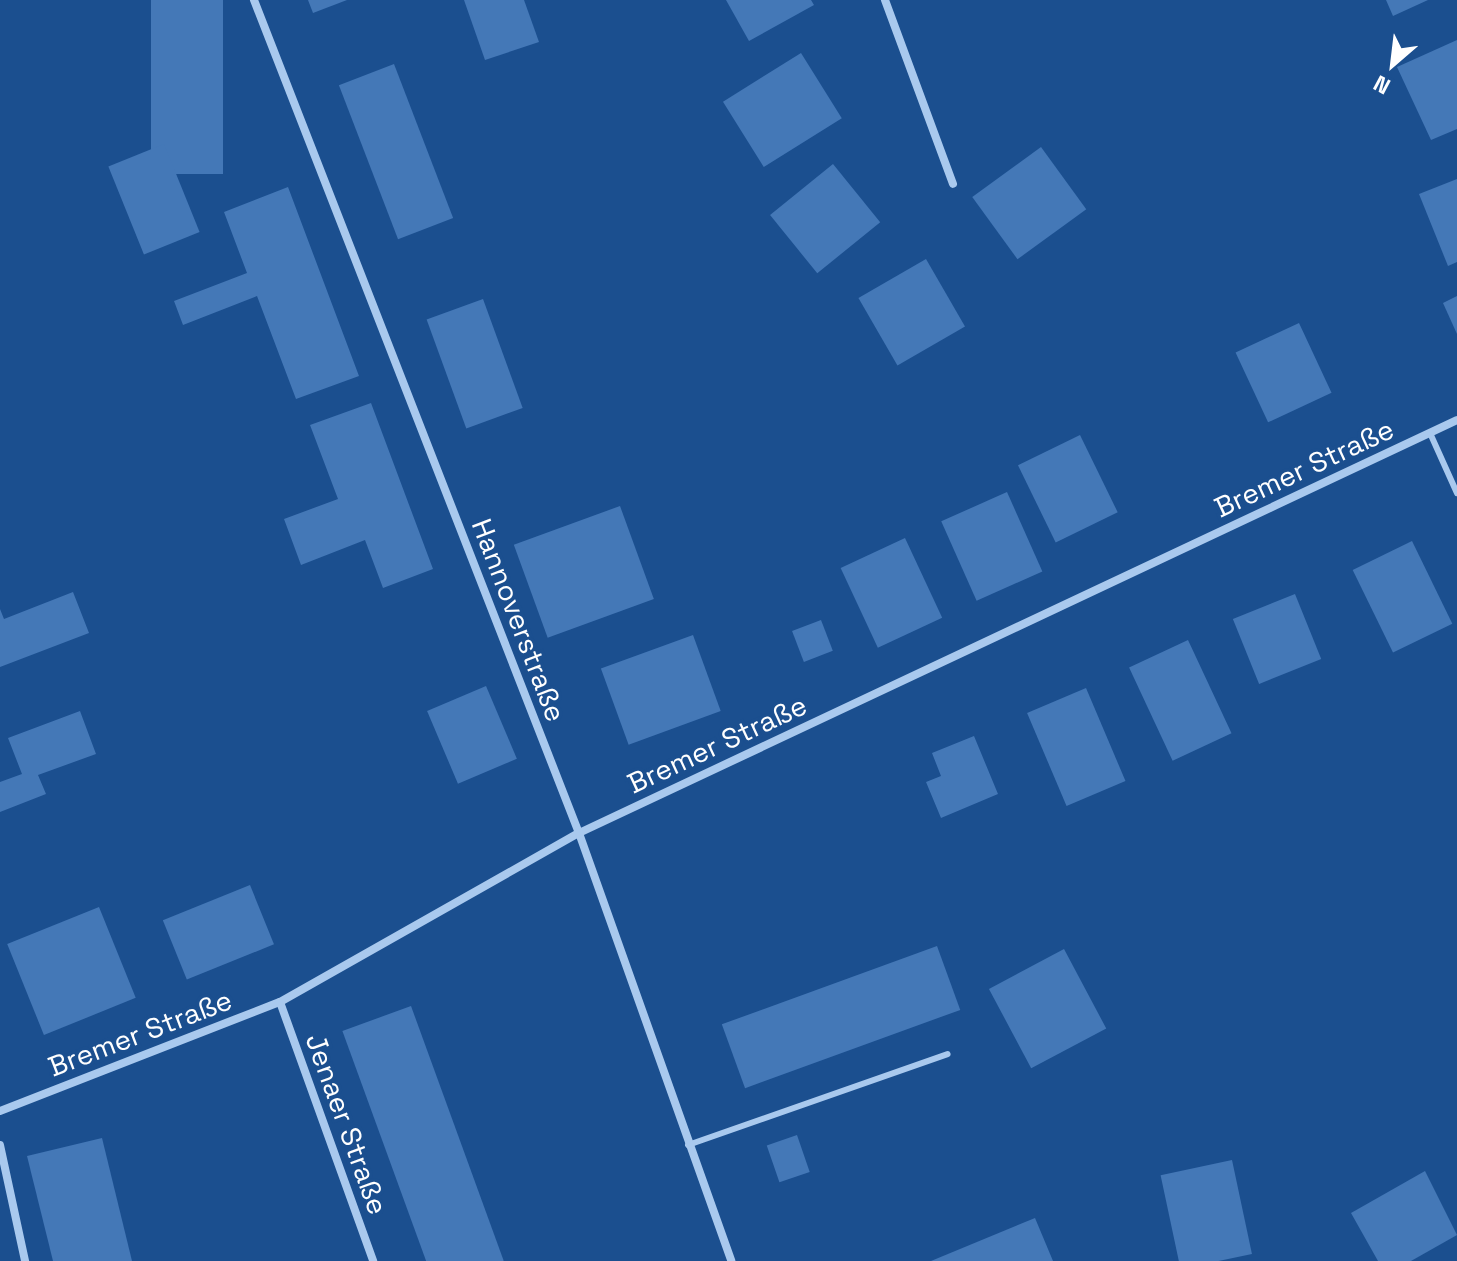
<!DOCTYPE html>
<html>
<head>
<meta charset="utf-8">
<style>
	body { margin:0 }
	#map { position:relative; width:1457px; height:1261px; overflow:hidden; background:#1b4f8f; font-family:"Space Grotesk",sans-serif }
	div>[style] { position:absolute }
	.building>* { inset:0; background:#4478b7; transform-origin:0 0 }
	.lane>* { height:6px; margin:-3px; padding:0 3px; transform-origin:3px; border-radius:3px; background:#a9c9ee }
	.street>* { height:8px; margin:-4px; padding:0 4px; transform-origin:4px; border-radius:4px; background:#a9c9ee }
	span { translate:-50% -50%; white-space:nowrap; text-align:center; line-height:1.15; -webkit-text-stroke:7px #1b4f8f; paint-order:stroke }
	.street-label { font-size:28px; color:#fff }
	.north { position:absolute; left:1353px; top:24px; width:80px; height:80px; -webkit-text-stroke:6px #1b4f8f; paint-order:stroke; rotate:208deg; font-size:22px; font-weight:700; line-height:32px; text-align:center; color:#fff }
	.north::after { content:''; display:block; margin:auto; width:28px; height:36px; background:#fff; clip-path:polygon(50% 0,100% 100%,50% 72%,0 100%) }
</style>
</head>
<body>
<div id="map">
	<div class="building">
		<div style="left:151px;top:0;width:72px;height:174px"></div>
		<div style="clip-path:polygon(308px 0,347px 0,313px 13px)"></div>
		<div style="clip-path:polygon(464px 0,524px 0,539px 42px,485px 60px)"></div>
		<div style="clip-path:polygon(726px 0,811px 0,814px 5px,749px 41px)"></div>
		<div style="clip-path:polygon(1386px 0,1428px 0,1393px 16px)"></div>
		<div style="clip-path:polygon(1457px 40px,1457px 129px,1431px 140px,1397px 67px)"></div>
		<div style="left:801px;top:53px;width:77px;height:92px;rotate:58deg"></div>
		<div style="left:394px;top:64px;width:165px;height:59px;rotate:69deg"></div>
		<div style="left:164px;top:144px;width:95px;height:60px;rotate:68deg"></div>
		<div style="left:1041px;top:147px;width:77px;height:85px;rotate:54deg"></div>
		<div style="left:833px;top:164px;width:75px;height:81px;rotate:51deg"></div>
		<div style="clip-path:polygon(1457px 179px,1457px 262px,1448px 266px,1419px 194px)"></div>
		<div style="clip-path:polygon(288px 187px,359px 376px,296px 399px,257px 296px,183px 325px,174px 301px,247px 273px,224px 212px)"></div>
		<div style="left:926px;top:259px;width:78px;height:78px;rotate:60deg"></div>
		<div style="clip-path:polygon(1457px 296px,1457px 334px,1443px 303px)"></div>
		<div style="left:483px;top:299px;width:116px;height:60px;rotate:70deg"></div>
		<div style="left:1299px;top:323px;width:77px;height:70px;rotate:65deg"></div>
		<div style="clip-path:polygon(371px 403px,433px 569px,383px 588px,365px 540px,301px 565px,284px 519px,338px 499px,310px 425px)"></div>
		<div style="left:1080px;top:435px;width:86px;height:69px;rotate:64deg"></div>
		<div style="left:1007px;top:492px;width:87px;height:72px;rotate:66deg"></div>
		<div style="left:620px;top:506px;width:99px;height:113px;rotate:70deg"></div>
		<div style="left:905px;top:538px;width:88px;height:71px;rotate:65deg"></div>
		<div style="left:1412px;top:541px;width:92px;height:66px;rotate:64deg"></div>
		<div style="clip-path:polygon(73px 592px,89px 633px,0 667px,0 609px,4px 619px)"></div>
		<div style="left:1295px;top:594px;width:70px;height:67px;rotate:68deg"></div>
		<div style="left:821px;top:620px;width:33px;height:31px;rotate:69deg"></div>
		<div style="left:693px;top:635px;width:81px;height:98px;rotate:70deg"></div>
		<div style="left:1188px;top:640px;width:103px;height:65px;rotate:65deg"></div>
		<div style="left:486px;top:686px;width:79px;height:64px;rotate:67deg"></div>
		<div style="left:1086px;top:688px;width:101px;height:64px;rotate:67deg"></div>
		<div style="clip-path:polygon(80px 711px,96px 754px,38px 775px,46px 794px,0 812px,0 782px,22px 774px,8px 738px)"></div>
		<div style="clip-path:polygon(974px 736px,998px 794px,941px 818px,926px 782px,941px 776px,932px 753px)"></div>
		<div style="left:250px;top:885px;width:64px;height:94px;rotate:68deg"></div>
		<div style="left:99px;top:907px;width:98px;height:99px;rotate:68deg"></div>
		<div style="left:937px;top:946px;width:68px;height:229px;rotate:70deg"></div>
		<div style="left:1064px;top:949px;width:90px;height:85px;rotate:62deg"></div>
		<div style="left:411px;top:1006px;width:271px;height:73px;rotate:70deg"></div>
		<div style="left:797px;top:1135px;width:39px;height:32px;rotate:71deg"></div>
		<div style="clip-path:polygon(102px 1138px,132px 1261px,53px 1261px,27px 1156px)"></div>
		<div style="left:1232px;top:1160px;width:96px;height:73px;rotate:78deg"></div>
		<div style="clip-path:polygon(1425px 1171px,1457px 1235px,1411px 1261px,1378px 1261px,1351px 1213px)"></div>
		<div style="clip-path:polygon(1035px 1218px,1053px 1261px,931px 1261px)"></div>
	</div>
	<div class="lane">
		<div style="left:1430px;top:433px;width:66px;rotate:65.8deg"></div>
		<div style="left:688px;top:1145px;width:275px;rotate:-19.3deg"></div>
	</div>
	<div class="street">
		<div style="left:254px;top:0;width:894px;rotate:68.69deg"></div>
		<div style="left:579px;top:833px;width:454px;rotate:70.4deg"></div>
		<div style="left:885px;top:0;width:196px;rotate:69.7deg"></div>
		<div style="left:280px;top:1002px;width:275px;rotate:70.2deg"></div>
		<div style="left:0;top:1111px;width:300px;rotate:-21.3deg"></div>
		<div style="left:280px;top:1002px;width:343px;rotate:-29.5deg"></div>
		<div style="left:579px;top:833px;width:970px;rotate:-25.19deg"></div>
		<div style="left:0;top:1145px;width:119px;rotate:77.8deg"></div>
	</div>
	<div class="street-label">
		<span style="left:1304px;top:468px;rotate:-25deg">Bremer Straße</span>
		<span style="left:519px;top:620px;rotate:69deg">Hannoverstraße</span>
		<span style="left:717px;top:744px;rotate:-25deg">Bremer Straße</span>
		<span style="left:140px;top:1033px;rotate:-21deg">Bremer Straße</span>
		<span style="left:347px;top:1124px;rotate:70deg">Jenaer Straße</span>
	</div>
	<div class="north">N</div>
</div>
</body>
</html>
